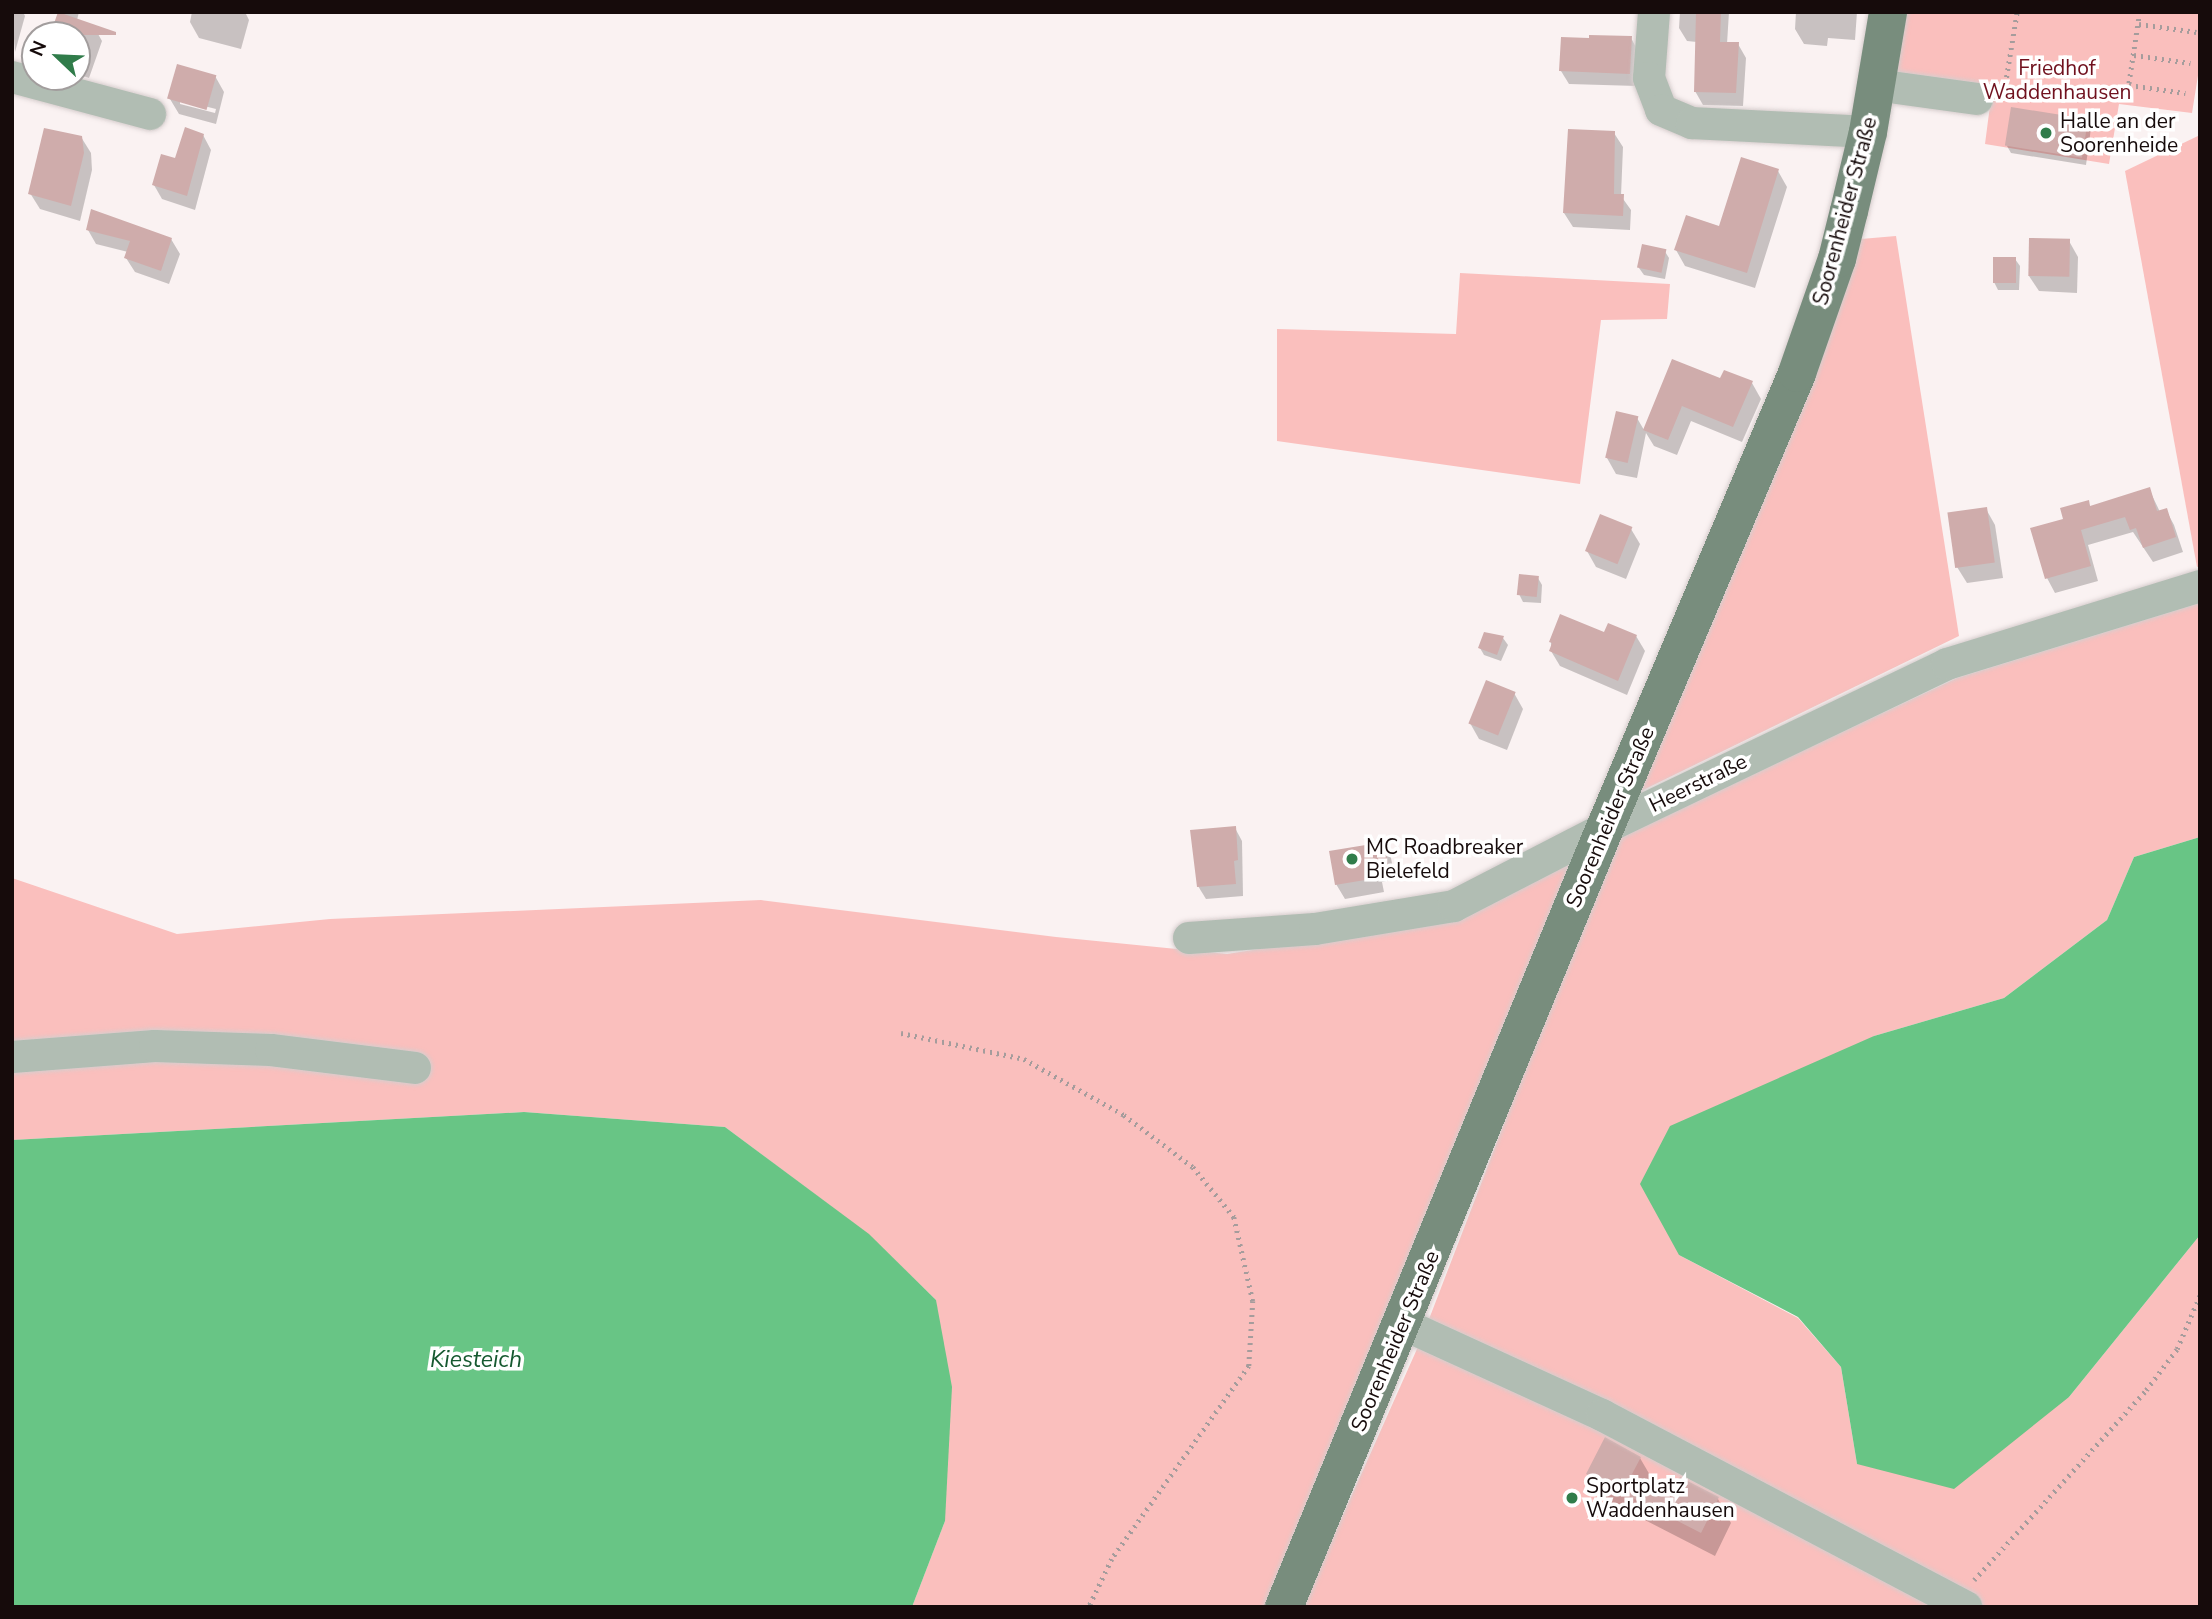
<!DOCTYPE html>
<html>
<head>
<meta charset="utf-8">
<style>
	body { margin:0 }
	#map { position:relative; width:2212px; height:1619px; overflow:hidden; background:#faf2f2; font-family:"Nunito Sans",sans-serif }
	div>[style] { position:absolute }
	.green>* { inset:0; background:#fabfbd }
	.water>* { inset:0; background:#68c585 }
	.shadow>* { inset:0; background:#0003 }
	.building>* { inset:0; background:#cfacab; transform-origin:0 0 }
	.path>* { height:4.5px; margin-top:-2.25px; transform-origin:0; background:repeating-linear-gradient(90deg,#a59c9c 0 2px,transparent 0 7px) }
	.roads { filter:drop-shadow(0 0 2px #d6cdcd) drop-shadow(0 0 2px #d6cdcd) }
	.minor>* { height:32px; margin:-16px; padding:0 16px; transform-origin:16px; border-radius:16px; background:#b1bdb3 }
	.major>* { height:38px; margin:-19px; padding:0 19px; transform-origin:19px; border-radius:19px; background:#788d7d }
	.dots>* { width:19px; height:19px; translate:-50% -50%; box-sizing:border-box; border:4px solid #fff; border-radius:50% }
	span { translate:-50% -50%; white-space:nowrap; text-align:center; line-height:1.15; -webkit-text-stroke:7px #fff; paint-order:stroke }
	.park-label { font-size:21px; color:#70111e }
	.poi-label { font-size:21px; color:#160b0b }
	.left { translate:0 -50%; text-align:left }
	.street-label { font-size:21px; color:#160b0b }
	.water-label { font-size:23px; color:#165930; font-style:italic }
	.frame { position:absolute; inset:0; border:14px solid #160b0b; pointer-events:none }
	.north { position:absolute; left:21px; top:21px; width:70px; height:70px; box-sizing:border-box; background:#fff; border:2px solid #a29d9d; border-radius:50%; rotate:293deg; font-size:19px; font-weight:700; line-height:28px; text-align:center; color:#160b0b }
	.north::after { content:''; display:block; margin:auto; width:24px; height:32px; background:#307c4a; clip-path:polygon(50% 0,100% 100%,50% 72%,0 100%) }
</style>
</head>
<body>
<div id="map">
	<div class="green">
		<div style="clip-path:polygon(1903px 12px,2200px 12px,2200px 63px,2192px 113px,2119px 104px,2109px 164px,1985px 144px,1992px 90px,1893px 75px)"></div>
		<div style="clip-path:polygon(2200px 135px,2200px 566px,2197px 567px,2125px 171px)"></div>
		<div style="clip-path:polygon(1896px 236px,1959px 636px,1635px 794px,1861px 239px)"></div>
		<div style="clip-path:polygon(1460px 273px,1670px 284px,1667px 319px,1601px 320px,1580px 484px,1277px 441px,1277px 329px,1456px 334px)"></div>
		<div style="clip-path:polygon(2200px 603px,2200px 837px,2134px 857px,2107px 920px,2004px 998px,1874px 1036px,1679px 1255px,1798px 1318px,1841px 1367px,1857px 1464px,2069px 1397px,2200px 1235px,2200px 1607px,1302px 1607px,1421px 1340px,1613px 840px,1957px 678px)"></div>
		<div style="clip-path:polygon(1580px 852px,1266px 1607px,912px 1607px,945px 1521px,936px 1300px,868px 1234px,725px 1127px,524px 1112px,12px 1140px,12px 878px,177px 934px,330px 919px,761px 900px,1056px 937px,1227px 954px,1444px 920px)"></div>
	</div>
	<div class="water">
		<div style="clip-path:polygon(2200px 837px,2200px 1235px,2069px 1397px,1954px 1489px,1857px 1464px,1841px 1367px,1798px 1317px,1679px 1255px,1640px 1184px,1670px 1126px,1874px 1036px,2004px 998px,2107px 920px,2134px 857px)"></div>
		<div style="clip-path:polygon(524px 1112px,725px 1127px,869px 1234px,936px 1300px,952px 1387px,945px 1521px,912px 1607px,12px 1607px,12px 1140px)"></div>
	</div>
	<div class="shadow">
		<div style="clip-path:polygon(12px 12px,23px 12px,25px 16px,15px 52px)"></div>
		<div style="clip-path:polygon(59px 12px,79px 12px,77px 20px,93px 25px,102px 41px,89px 78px,77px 74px,77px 35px,52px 35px)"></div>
		<div style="clip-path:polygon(192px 12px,245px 12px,249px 20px,241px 49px,199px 38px,190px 22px)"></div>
		<div style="clip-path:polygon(1680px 12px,1729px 12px,1727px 44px,1738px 44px,1746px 58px,1743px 106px,1703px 105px,1695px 91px,1697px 42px,1687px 41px,1679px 28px)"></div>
		<div style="clip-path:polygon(1796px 12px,1857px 12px,1855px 40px,1828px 38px,1827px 46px,1804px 44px,1795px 29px)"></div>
		<div style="clip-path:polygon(1631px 38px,1638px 51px,1637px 86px,1569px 84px,1561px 71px)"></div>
		<div style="clip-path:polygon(evenodd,215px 76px,224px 92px,216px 124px,179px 114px,170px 99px,215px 76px,180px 100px,216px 109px,215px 113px,180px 104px,180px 100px)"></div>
		<div style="clip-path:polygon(2087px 120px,2091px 128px,2086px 165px,2011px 153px,2007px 146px)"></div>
		<div style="clip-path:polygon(1614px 133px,1623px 147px,1621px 196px,1631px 210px,1630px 230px,1573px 227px,1564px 213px)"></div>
		<div style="clip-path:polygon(203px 135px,211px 150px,195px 210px,162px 199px,154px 185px)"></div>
		<div style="clip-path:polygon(81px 137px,91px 153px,92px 170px,80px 221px,40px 209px,30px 193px)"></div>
		<div style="clip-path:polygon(1778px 171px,1787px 187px,1755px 288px,1685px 266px,1676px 250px,1720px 228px)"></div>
		<div style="clip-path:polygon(88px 230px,171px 239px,180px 254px,169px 284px,135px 272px,126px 258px,128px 252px,96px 244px)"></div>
		<div style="clip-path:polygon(2069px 241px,2078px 257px,2077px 293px,2039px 291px,2029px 276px)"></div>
		<div style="clip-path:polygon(1664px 250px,1669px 258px,1665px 279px,1644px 275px,1639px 268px)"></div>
		<div style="clip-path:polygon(2015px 259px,2020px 266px,2019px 290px,1998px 290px,1994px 282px)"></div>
		<div style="clip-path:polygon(1721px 381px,1752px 383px,1761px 399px,1742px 442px,1691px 421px,1677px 455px,1654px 446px,1646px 433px,1637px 478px,1616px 474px,1607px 458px,1637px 418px,1644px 430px)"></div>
		<div style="clip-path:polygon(2149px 489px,2160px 512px,2166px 510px,2174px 525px,2183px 552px,2153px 562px,2133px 532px,2088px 545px,2098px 581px,2055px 593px,2047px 578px,2065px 520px,2088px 502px,2091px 508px)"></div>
		<div style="clip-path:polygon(1986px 509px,1995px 525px,2003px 578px,1967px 583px,1957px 567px)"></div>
		<div style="clip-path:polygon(1631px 529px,1640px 544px,1626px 579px,1596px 567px,1587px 551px)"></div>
		<div style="clip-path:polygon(1538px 578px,1542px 585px,1541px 603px,1523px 602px,1519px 594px)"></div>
		<div style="clip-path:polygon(1605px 634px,1636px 636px,1645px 651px,1627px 695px,1560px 666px,1551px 651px,1551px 642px)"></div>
		<div style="clip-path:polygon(1503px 638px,1508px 645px,1501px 661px,1484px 655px,1480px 648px)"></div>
		<div style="clip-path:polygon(1514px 693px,1523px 709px,1507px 750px,1479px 739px,1470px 723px)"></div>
		<div style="clip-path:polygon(1235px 828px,1242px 841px,1243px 896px,1206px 899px,1198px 886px)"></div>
		<div style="clip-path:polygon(1383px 844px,1391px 858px,1395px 879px,1382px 882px,1384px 892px,1345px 899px,1336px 884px)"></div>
		<div style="clip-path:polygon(1640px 1458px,1654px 1482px,1652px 1486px,1672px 1496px,1718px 1499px,1731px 1523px,1715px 1556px,1602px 1498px,1588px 1473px)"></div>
	</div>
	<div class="building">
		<div style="clip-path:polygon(58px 12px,116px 32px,116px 35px,50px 35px)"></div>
		<div style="clip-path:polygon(1696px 12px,1721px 12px,1720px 42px,1739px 42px,1736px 93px,1694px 92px)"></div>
		<div style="clip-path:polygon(1589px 35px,1632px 36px,1630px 74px,1559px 71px,1561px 37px,1589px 38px)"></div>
		<div style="left:177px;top:64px;width:41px;height:36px;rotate:16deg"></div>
		<div style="left:2011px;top:107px;width:78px;height:39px;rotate:9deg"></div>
		<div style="clip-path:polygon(185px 127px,204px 134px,187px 196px,152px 185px,161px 154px,175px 158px)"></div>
		<div style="clip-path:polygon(44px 128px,82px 136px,84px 153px,71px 206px,28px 194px)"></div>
		<div style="clip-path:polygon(1568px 129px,1615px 131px,1614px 194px,1624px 194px,1623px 216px,1563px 213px)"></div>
		<div style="clip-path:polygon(1741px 157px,1779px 169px,1747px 273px,1674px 250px,1686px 215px,1719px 226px)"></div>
		<div style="clip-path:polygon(91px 209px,172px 238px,161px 271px,124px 258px,130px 241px,86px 230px)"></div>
		<div style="left:2029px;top:238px;width:41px;height:38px;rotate:1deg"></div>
		<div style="left:1642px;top:244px;width:25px;height:24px;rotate:12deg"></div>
		<div style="left:1993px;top:257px;width:23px;height:26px"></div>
		<div style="clip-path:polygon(1672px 359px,1720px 378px,1724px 370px,1753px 381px,1733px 427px,1682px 406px,1668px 440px,1643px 430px)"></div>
		<div style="left:1616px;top:411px;width:23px;height:48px;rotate:13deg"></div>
		<div style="clip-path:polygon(2150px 487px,2157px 511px,2167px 508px,2176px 537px,2143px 548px,2136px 528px,2130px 530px,2125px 517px,2081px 530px,2091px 566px,2045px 579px,2030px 528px,2063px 519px,2060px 508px,2089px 500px,2090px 506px)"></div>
		<div style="left:1987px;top:507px;width:56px;height:40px;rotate:82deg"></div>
		<div style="left:1600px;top:514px;width:35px;height:40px;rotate:22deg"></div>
		<div style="left:1519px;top:574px;width:20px;height:21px;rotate:6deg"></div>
		<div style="clip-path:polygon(1560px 614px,1604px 632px,1608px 623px,1637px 635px,1618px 681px,1549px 651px,1552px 643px,1549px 642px)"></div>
		<div style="clip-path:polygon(1484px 632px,1504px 636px,1497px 655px,1478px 648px)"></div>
		<div style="left:1486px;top:680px;width:32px;height:47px;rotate:22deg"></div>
		<div style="clip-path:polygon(1236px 826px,1238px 860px,1234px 861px,1236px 884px,1197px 887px,1190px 830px)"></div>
		<div style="clip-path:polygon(1384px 842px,1388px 865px,1375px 868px,1377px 878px,1335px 885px,1329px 851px)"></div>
		<div style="clip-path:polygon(1605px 1437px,1641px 1457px,1632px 1474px,1672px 1494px,1680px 1477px,1719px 1497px,1701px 1533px,1586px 1474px)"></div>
	</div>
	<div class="path">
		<div style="left:2140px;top:12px;width:74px;rotate:98.6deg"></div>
		<div style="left:2129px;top:85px;width:57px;rotate:8.1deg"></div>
		<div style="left:2139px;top:24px;width:58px;rotate:8deg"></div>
		<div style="left:2134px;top:55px;width:57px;rotate:8.1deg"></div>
		<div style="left:2004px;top:91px;width:80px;rotate:-80.7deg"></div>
		<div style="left:901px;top:1033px;width:126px;rotate:11.9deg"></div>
		<div style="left:1024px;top:1059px;width:115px;rotate:29.2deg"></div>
		<div style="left:1124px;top:1115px;width:86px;rotate:37deg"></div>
		<div style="left:1193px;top:1167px;width:65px;rotate:50.6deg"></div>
		<div style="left:1234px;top:1217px;width:86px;rotate:77.3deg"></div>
		<div style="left:1253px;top:1301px;width:65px;rotate:93.5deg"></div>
		<div style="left:1249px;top:1366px;width:237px;rotate:125.4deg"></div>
		<div style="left:1112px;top:1559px;width:53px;rotate:115.6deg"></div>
		<div style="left:1974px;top:1580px;width:256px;rotate:-47.8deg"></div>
		<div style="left:2146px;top:1390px;width:51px;rotate:-52.9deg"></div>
		<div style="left:2177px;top:1349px;width:59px;rotate:-66.9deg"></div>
	</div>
	<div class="roads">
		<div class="minor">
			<div style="left:1654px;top:12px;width:66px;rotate:94.3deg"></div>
			<div style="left:1649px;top:78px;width:34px;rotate:69deg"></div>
			<div style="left:1661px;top:110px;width:34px;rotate:23deg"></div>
			<div style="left:1692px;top:123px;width:176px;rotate:2.9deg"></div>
			<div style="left:12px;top:77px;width:143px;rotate:15deg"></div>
			<div style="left:1876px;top:85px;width:102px;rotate:7.9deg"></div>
			<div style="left:1189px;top:938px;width:126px;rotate:-4.1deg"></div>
			<div style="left:1315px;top:929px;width:141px;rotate:-9.4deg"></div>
			<div style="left:1454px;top:906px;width:170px;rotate:-27.3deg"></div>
			<div style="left:1605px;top:828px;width:379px;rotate:-25.6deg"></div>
			<div style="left:1947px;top:664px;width:265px;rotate:-17.1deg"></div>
			<div style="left:12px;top:1057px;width:143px;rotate:-4.4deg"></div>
			<div style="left:155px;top:1046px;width:116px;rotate:2deg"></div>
			<div style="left:271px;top:1050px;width:145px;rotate:7.1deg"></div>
			<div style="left:1403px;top:1324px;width:219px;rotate:24.6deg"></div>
			<div style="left:1602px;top:1415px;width:412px;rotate:27.8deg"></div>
		</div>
		<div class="major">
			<div style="left:1284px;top:1607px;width:843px;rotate:-67.61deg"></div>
			<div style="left:1605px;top:828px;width:494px;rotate:-67.1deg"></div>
			<div style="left:1797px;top:373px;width:121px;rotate:-70.7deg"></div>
			<div style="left:1837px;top:259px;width:49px;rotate:-76deg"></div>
			<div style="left:1849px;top:211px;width:81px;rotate:-76.5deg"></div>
			<div style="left:1868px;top:132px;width:122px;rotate:-80.5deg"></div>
		</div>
	</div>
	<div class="dots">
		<div style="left:2046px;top:133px;background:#307c4a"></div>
		<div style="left:1352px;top:859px;background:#307c4a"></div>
		<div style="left:1572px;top:1498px;background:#307c4a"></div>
	</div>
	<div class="park-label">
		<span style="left:2057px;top:80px">Friedhof<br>Waddenhausen</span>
	</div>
	<div class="poi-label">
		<span class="left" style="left:2060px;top:133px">Halle an der<br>Soorenheide</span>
		<span class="left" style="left:1366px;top:859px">MC Roadbreaker<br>Bielefeld</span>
		<span class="left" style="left:1586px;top:1498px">Sportplatz<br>Waddenhausen</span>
	</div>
	<div class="street-label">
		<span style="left:1845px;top:211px;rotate:-75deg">Soorenheider Straße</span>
		<span style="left:1698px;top:783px;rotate:-26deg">Heerstraße</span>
		<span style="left:1610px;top:817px;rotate:-67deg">Soorenheider Straße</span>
		<span style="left:1395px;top:1341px;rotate:-67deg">Soorenheider Straße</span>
	</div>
	<div class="water-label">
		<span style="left:476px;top:1360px">Kiesteich</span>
	</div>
	<div class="frame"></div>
	<div class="north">N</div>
</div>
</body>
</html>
